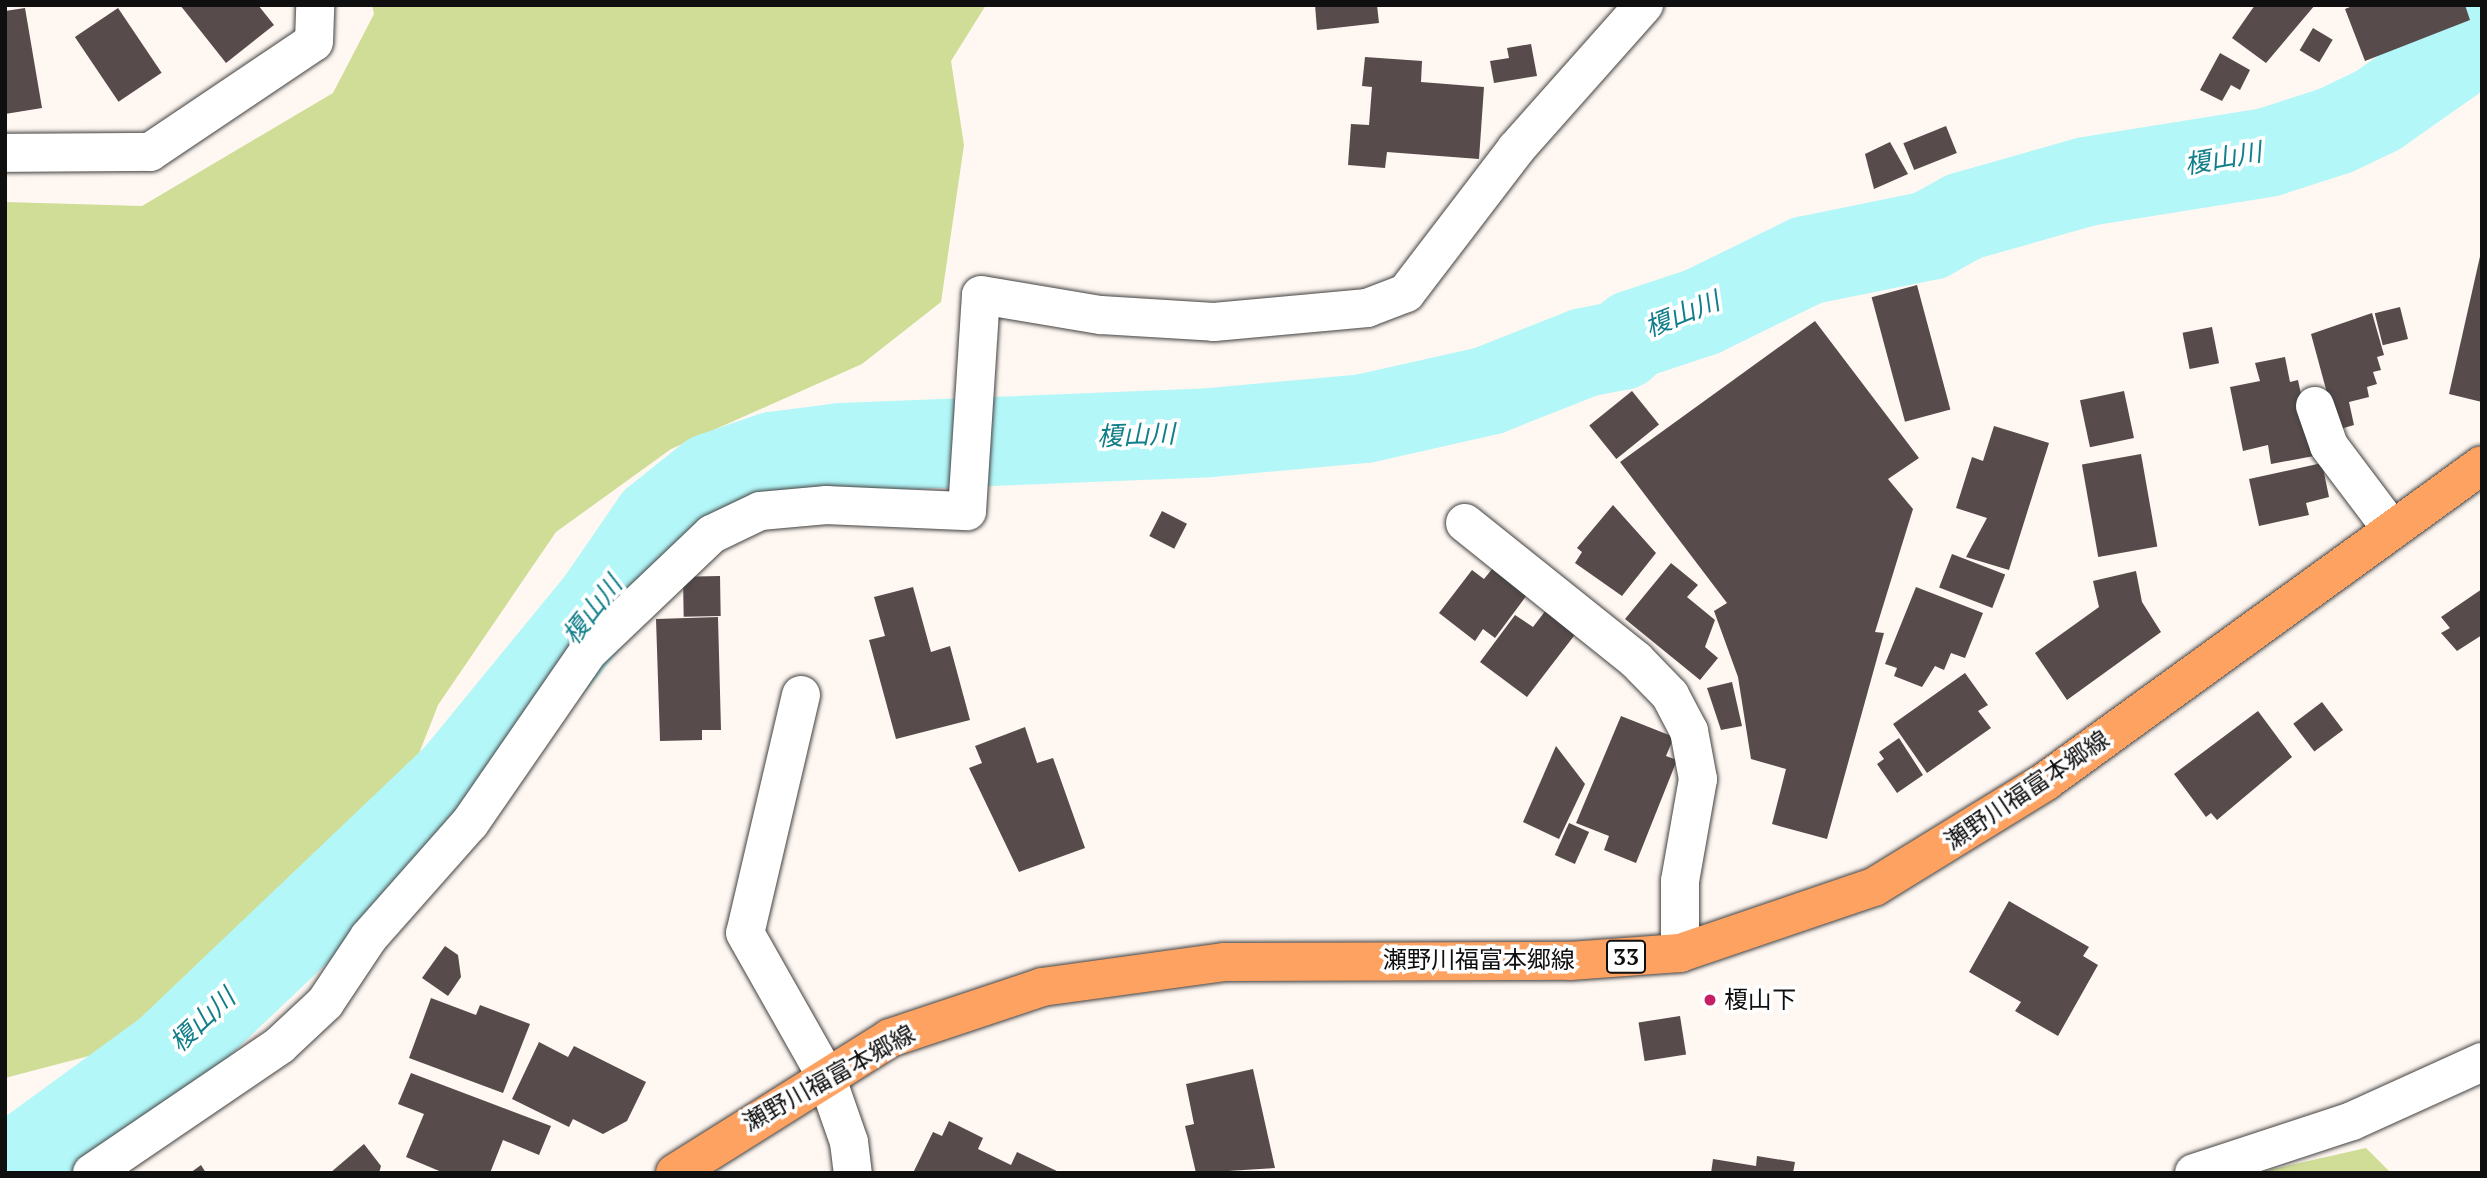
<!DOCTYPE html>
<html>
<head>
<meta charset="utf-8">
<style>
	body { margin:0 }
	#map { position:relative; width:2487px; height:1178px; overflow:hidden; background:#fff7f1; font-family:"PT Serif","Noto Sans JP",serif }
	div>[style] { position:absolute }
	.forest>* { inset:0; background:#cfdd97 }
	.river>* { height:89px; margin:-44.5px; padding:0 44.5px; transform-origin:44.5px; border-radius:44.5px; background:#b3f7f9 }
	.building>* { inset:0; background:#584b4b; transform-origin:0 0 }
	.roads { filter:drop-shadow(0 0 2px #424242) drop-shadow(0 0 2px #424242) }
	.minor>* { height:38px; margin:-19px; padding:0 19px; transform-origin:19px; border-radius:19px; background:#fff }
	.major>* { height:38px; margin:-19px; padding:0 19px; transform-origin:19px; border-radius:19px; background:#fea262 }
	.dots>* { width:19px; height:19px; translate:-50% -50%; box-sizing:border-box; border:4px solid #fff; border-radius:50% }
	span { translate:-50% -50%; white-space:nowrap; text-align:center; line-height:1.15; -webkit-text-stroke:7px #fff; paint-order:stroke }
	.shield-label span { padding:2px 5px; background:#fff; border:2px solid; border-radius:5px; -webkit-text-stroke-width:0 }
	.shield-label { font-size:23px; color:#0f0f0f; font-weight:700 }
	.street-label { font-size:24px; color:#0f0f0f }
	.poi-label { font-size:24px; color:#0f0f0f }
	.left { translate:0 -50%; text-align:left }
	.water-label { font-size:26px; color:#117f8a; font-style:italic }
	.frame { position:absolute; inset:0; border:7px solid #0f0f0f; pointer-events:none }
</style>
</head>
<body>
<div id="map">
	<div class="forest">
		<div style="clip-path:polygon(372px 5px,986px 5px,951px 61px,964px 145px,941px 302px,862px 364px,671px 449px,556px 532px,438px 705px,363px 897px,234px 1007px,123px 1047px,5px 1078px,5px 202px,142px 206px,333px 93px,374px 14px)"></div>
		<div style="clip-path:polygon(2366px 1148px,2391px 1173px,2260px 1173px,2260px 1172px)"></div>
	</div>
	<div class="river">
		<div style="left:5px;top:1171px;width:200px;rotate:-36.1deg"></div>
		<div style="left:167px;top:1053px;width:400px;rotate:-43.6deg"></div>
		<div style="left:457px;top:777px;width:227px;rotate:-50.7deg"></div>
		<div style="left:601px;top:601px;width:97px;rotate:-55.5deg"></div>
		<div style="left:656px;top:521px;width:70px;rotate:-38.7deg"></div>
		<div style="left:711px;top:477px;width:65px;rotate:-19deg"></div>
		<div style="left:772px;top:456px;width:70px;rotate:-7.4deg"></div>
		<div style="left:841px;top:447px;width:369px;rotate:-2.3deg"></div>
		<div style="left:1210px;top:432px;width:155px;rotate:-5.2deg"></div>
		<div style="left:1364px;top:418px;width:127px;rotate:-12.7deg"></div>
		<div style="left:1488px;top:390px;width:103px;rotate:-21.6deg"></div>
		<div style="left:1584px;top:352px;width:38px;rotate:-11deg"></div>
		<div style="left:1621px;top:345px;width:16px;rotate:-43deg"></div>
		<div style="left:1633px;top:334px;width:73px;rotate:-18.4deg"></div>
		<div style="left:1702px;top:311px;width:116px;rotate:-26.1deg"></div>
		<div style="left:1806px;top:260px;width:126px;rotate:-11.5deg"></div>
		<div style="left:1929px;top:235px;width:39px;rotate:-29deg"></div>
		<div style="left:1963px;top:216px;width:128px;rotate:-15.9deg"></div>
		<div style="left:2086px;top:181px;width:183px;rotate:-9.1deg"></div>
		<div style="left:2267px;top:152px;width:71px;rotate:-17.9deg"></div>
		<div style="left:2335px;top:130px;width:47px;rotate:-25.5deg"></div>
		<div style="left:2377px;top:110px;width:128px;rotate:-35.2deg"></div>
	</div>
	<div class="building">
		<div style="clip-path:polygon(180px 5px,258px 5px,274px 25px,226px 63px)"></div>
		<div style="clip-path:polygon(1315px 5px,1377px 5px,1379px 23px,1317px 30px)"></div>
		<div style="clip-path:polygon(2255px 5px,2315px 5px,2266px 63px,2232px 38px)"></div>
		<div style="clip-path:polygon(2355px 5px,2465px 5px,2470px 20px,2365px 61px,2345px 9px)"></div>
		<div style="clip-path:polygon(25px 8px,42px 108px,5px 114px,5px 11px)"></div>
		<div style="left:118px;top:8px;width:78px;height:52px;rotate:56deg"></div>
		<div style="left:2313px;top:28px;width:23px;height:26px;rotate:31deg"></div>
		<div style="clip-path:polygon(1531px 44px,1537px 76px,1494px 83px,1490px 61px,1509px 58px,1507px 48px)"></div>
		<div style="clip-path:polygon(2220px 53px,2250px 70px,2240px 90px,2231px 85px,2222px 101px,2200px 90px)"></div>
		<div style="clip-path:polygon(1365px 57px,1422px 61px,1421px 82px,1484px 87px,1479px 159px,1387px 152px,1385px 168px,1348px 165px,1351px 124px,1369px 125px,1372px 87px,1362px 86px)"></div>
		<div style="left:1946px;top:126px;width:29px;height:46px;rotate:68deg"></div>
		<div style="clip-path:polygon(1890px 142px,1908px 174px,1874px 189px,1865px 154px)"></div>
		<div style="clip-path:polygon(2481px 252px,2482px 252px,2482px 402px,2449px 394px)"></div>
		<div style="left:1917px;top:285px;width:129px;height:47px;rotate:75deg"></div>
		<div style="left:2400px;top:307px;width:33px;height:26px;rotate:76deg"></div>
		<div style="clip-path:polygon(2372px 313px,2384px 355px,2377px 357px,2381px 370px,2373px 372px,2377px 384px,2367px 387px,2369px 397px,2349px 402px,2354px 425px,2337px 430px,2311px 334px)"></div>
		<div style="clip-path:polygon(1815px 321px,1919px 458px,1888px 479px,1913px 509px,1875px 632px,1884px 633px,1827px 839px,1772px 824px,1786px 769px,1751px 759px,1738px 677px,1714px 611px,1727px 603px,1620px 462px)"></div>
		<div style="left:2212px;top:327px;width:37px;height:30px;rotate:79deg"></div>
		<div style="clip-path:polygon(2285px 357px,2290px 382px,2298px 380px,2314px 456px,2271px 464px,2268px 445px,2243px 451px,2230px 387px,2260px 381px,2255px 363px)"></div>
		<div style="left:1632px;top:391px;width:43px;height:55px;rotate:51deg"></div>
		<div style="left:2124px;top:391px;width:48px;height:45px;rotate:78deg"></div>
		<div style="clip-path:polygon(1994px 426px,2049px 443px,2009px 570px,1966px 557px,1987px 518px,1956px 508px,1972px 457px,1983px 461px)"></div>
		<div style="left:2141px;top:454px;width:94px;height:60px;rotate:80deg"></div>
		<div style="clip-path:polygon(2322px 463px,2329px 497px,2306px 503px,2309px 515px,2259px 526px,2249px 479px)"></div>
		<div style="clip-path:polygon(1613px 505px,1656px 553px,1622px 596px,1575px 563px,1582px 552px,1577px 548px)"></div>
		<div style="left:1162px;top:511px;width:28px;height:28px;rotate:27deg"></div>
		<div style="left:1952px;top:554px;width:57px;height:36px;rotate:21deg"></div>
		<div style="clip-path:polygon(1501px 558px,1535px 584px,1495px 638px,1483px 629px,1475px 641px,1439px 613px,1472px 570px,1484px 579px)"></div>
		<div style="clip-path:polygon(1671px 563px,1698px 585px,1687px 597px,1715px 620px,1705px 647px,1718px 658px,1700px 680px,1625px 619px)"></div>
		<div style="clip-path:polygon(2136px 571px,2142px 602px,2161px 632px,2067px 700px,2035px 653px,2099px 607px,2093px 581px)"></div>
		<div style="left:720px;top:576px;width:40px;height:37px;rotate:89deg"></div>
		<div style="clip-path:polygon(913px 587px,931px 652px,950px 646px,970px 720px,896px 739px,869px 640px,885px 636px,874px 597px)"></div>
		<div style="clip-path:polygon(1916px 587px,1983px 613px,1965px 658px,1951px 653px,1944px 670px,1935px 666px,1922px 687px,1894px 676px,1897px 668px,1885px 664px)"></div>
		<div style="clip-path:polygon(2482px 589px,2482px 635px,2457px 651px,2441px 633px,2450px 628px,2441px 617px)"></div>
		<div style="clip-path:polygon(1546px 610px,1577px 632px,1527px 697px,1480px 662px,1515px 615px,1533px 627px)"></div>
		<div style="clip-path:polygon(718px 617px,721px 730px,702px 730px,702px 740px,660px 741px,656px 619px)"></div>
		<div style="clip-path:polygon(1965px 673px,1988px 705px,1978px 711px,1991px 728px,1927px 773px,1893px 724px)"></div>
		<div style="clip-path:polygon(1732px 682px,1742px 726px,1721px 730px,1707px 688px)"></div>
		<div style="left:2322px;top:702px;width:35px;height:36px;rotate:53deg"></div>
		<div style="clip-path:polygon(2258px 711px,2292px 757px,2217px 820px,2211px 813px,2206px 817px,2174px 774px)"></div>
		<div style="clip-path:polygon(1621px 716px,1674px 737px,1666px 756px,1677px 760px,1636px 863px,1604px 850px,1609px 836px,1576px 823px)"></div>
		<div style="clip-path:polygon(1025px 727px,1037px 763px,1053px 758px,1085px 848px,1019px 872px,969px 768px,982px 763px,975px 746px)"></div>
		<div style="clip-path:polygon(1899px 738px,1923px 775px,1897px 793px,1877px 764px,1884px 759px,1879px 752px)"></div>
		<div style="clip-path:polygon(1556px 746px,1585px 784px,1559px 839px,1523px 822px)"></div>
		<div style="left:1569px;top:823px;width:22px;height:35px;rotate:24deg"></div>
		<div style="clip-path:polygon(2009px 901px,2089px 947px,2083px 956px,2098px 965px,2058px 1036px,2015px 1011px,2021px 1002px,1969px 972px)"></div>
		<div style="clip-path:polygon(445px 946px,458px 955px,461px 977px,448px 996px,422px 978px)"></div>
		<div style="clip-path:polygon(431px 998px,476px 1015px,480px 1005px,530px 1024px,503px 1093px,409px 1058px)"></div>
		<div style="left:1680px;top:1016px;width:39px;height:42px;rotate:81deg"></div>
		<div style="clip-path:polygon(539px 1042px,568px 1057px,574px 1046px,646px 1082px,627px 1121px,603px 1134px,573px 1119px,569px 1127px,512px 1099px)"></div>
		<div style="clip-path:polygon(1253px 1069px,1275px 1168px,1196px 1173px,1185px 1126px,1194px 1124px,1186px 1084px)"></div>
		<div style="clip-path:polygon(411px 1073px,551px 1126px,539px 1155px,503px 1140px,490px 1173px,444px 1173px,406px 1157px,424px 1114px,398px 1104px)"></div>
		<div style="clip-path:polygon(949px 1121px,983px 1138px,978px 1149px,1011px 1165px,1017px 1152px,1061px 1173px,913px 1173px,933px 1132px,942px 1136px)"></div>
		<div style="clip-path:polygon(364px 1144px,381px 1166px,379px 1173px,330px 1173px)"></div>
		<div style="clip-path:polygon(1757px 1156px,1795px 1162px,1793px 1173px,1711px 1173px,1713px 1159px,1756px 1166px)"></div>
		<div style="clip-path:polygon(201px 1165px,206px 1173px,190px 1173px)"></div>
	</div>
	<div class="roads">
		<div class="minor">
			<div style="left:5px;top:153px;width:145px;rotate:-0.4deg"></div>
			<div style="left:150px;top:152px;width:197px;rotate:-33.9deg"></div>
			<div style="left:314px;top:42px;width:37px;rotate:-88deg"></div>
			<div style="left:2315px;top:406px;width:42px;rotate:70.7deg"></div>
			<div style="left:2329px;top:446px;width:101px;rotate:53deg"></div>
			<div style="left:1465px;top:523px;width:219px;rotate:38.7deg"></div>
			<div style="left:1636px;top:660px;width:49px;rotate:45.8deg"></div>
			<div style="left:1670px;top:695px;width:41px;rotate:62.2deg"></div>
			<div style="left:1689px;top:731px;width:49px;rotate:79.4deg"></div>
			<div style="left:1698px;top:779px;width:104px;rotate:100deg"></div>
			<div style="left:1680px;top:881px;width:72px;rotate:90deg"></div>
			<div style="left:801px;top:695px;width:244px;rotate:103.2deg"></div>
			<div style="left:745px;top:933px;width:164px;rotate:60.5deg"></div>
			<div style="left:826px;top:1076px;width:70px;rotate:70.8deg"></div>
			<div style="left:849px;top:1142px;width:31px;rotate:83deg"></div>
			<div style="left:92px;top:1173px;width:227px;rotate:-34.2deg"></div>
			<div style="left:280px;top:1045px;width:62px;rotate:-43deg"></div>
			<div style="left:325px;top:1003px;width:79px;rotate:-56.3deg"></div>
			<div style="left:369px;top:937px;width:152px;rotate:-48.5deg"></div>
			<div style="left:470px;top:823px;width:208px;rotate:-55.4deg"></div>
			<div style="left:588px;top:652px;width:171px;rotate:-43.6deg"></div>
			<div style="left:712px;top:534px;width:53px;rotate:-25.6deg"></div>
			<div style="left:760px;top:511px;width:67px;rotate:-5.1deg"></div>
			<div style="left:827px;top:505px;width:140px;rotate:2.5deg"></div>
			<div style="left:967px;top:511px;width:216px;rotate:-86.3deg"></div>
			<div style="left:981px;top:295px;width:122px;rotate:9.5deg"></div>
			<div style="left:1101px;top:315px;width:113px;rotate:3.5deg"></div>
			<div style="left:1214px;top:322px;width:154px;rotate:-5.2deg"></div>
			<div style="left:1367px;top:308px;width:42px;rotate:-21deg"></div>
			<div style="left:1406px;top:293px;width:181px;rotate:-52.6deg"></div>
			<div style="left:1516px;top:149px;width:193px;rotate:-48.4deg"></div>
			<div style="left:2194px;top:1173px;width:166px;rotate:-18.2deg"></div>
			<div style="left:2352px;top:1121px;width:143px;rotate:-24.4deg"></div>
		</div>
		<div class="major">
			<div style="left:675px;top:1173px;width:254px;rotate:-32.1deg"></div>
			<div style="left:890px;top:1038px;width:160px;rotate:-18.5deg"></div>
			<div style="left:1042px;top:987px;width:185px;rotate:-7.8deg"></div>
			<div style="left:1225px;top:962px;width:345px;rotate:-0.2deg"></div>
			<div style="left:1570px;top:961px;width:110px;rotate:-4.2deg"></div>
			<div style="left:1680px;top:953px;width:205px;rotate:-18.8deg"></div>
			<div style="left:1874px;top:887px;width:202px;rotate:-31.6deg"></div>
			<div style="left:2046px;top:781px;width:538px;rotate:-35.93deg"></div>
		</div>
	</div>
	<div class="dots">
		<div style="left:1710px;top:1000px;background:#c72062"></div>
	</div>
	<div class="shield-label">
		<span style="left:1626px;top:957px">33</span>
	</div>
	<div class="street-label">
		<span style="left:2027px;top:790px;rotate:-34deg">瀬野川福富本郷線</span>
		<span style="left:1479px;top:960px">瀬野川福富本郷線</span>
		<span style="left:829px;top:1078px;rotate:-29deg">瀬野川福富本郷線</span>
	</div>
	<div class="poi-label">
		<span class="left" style="left:1724px;top:1000px">榎山下</span>
	</div>
	<div class="water-label">
		<span style="left:2223px;top:158px;rotate:-10deg">榎山川</span>
		<span style="left:1682px;top:314px;rotate:-22deg">榎山川</span>
		<span style="left:1136px;top:435px;rotate:-2deg">榎山川</span>
		<span style="left:592px;top:610px;rotate:-52deg">榎山川</span>
		<span style="left:202px;top:1020px;rotate:-43deg">榎山川</span>
	</div>
	<div class="frame"></div>
</div>
</body>
</html>
